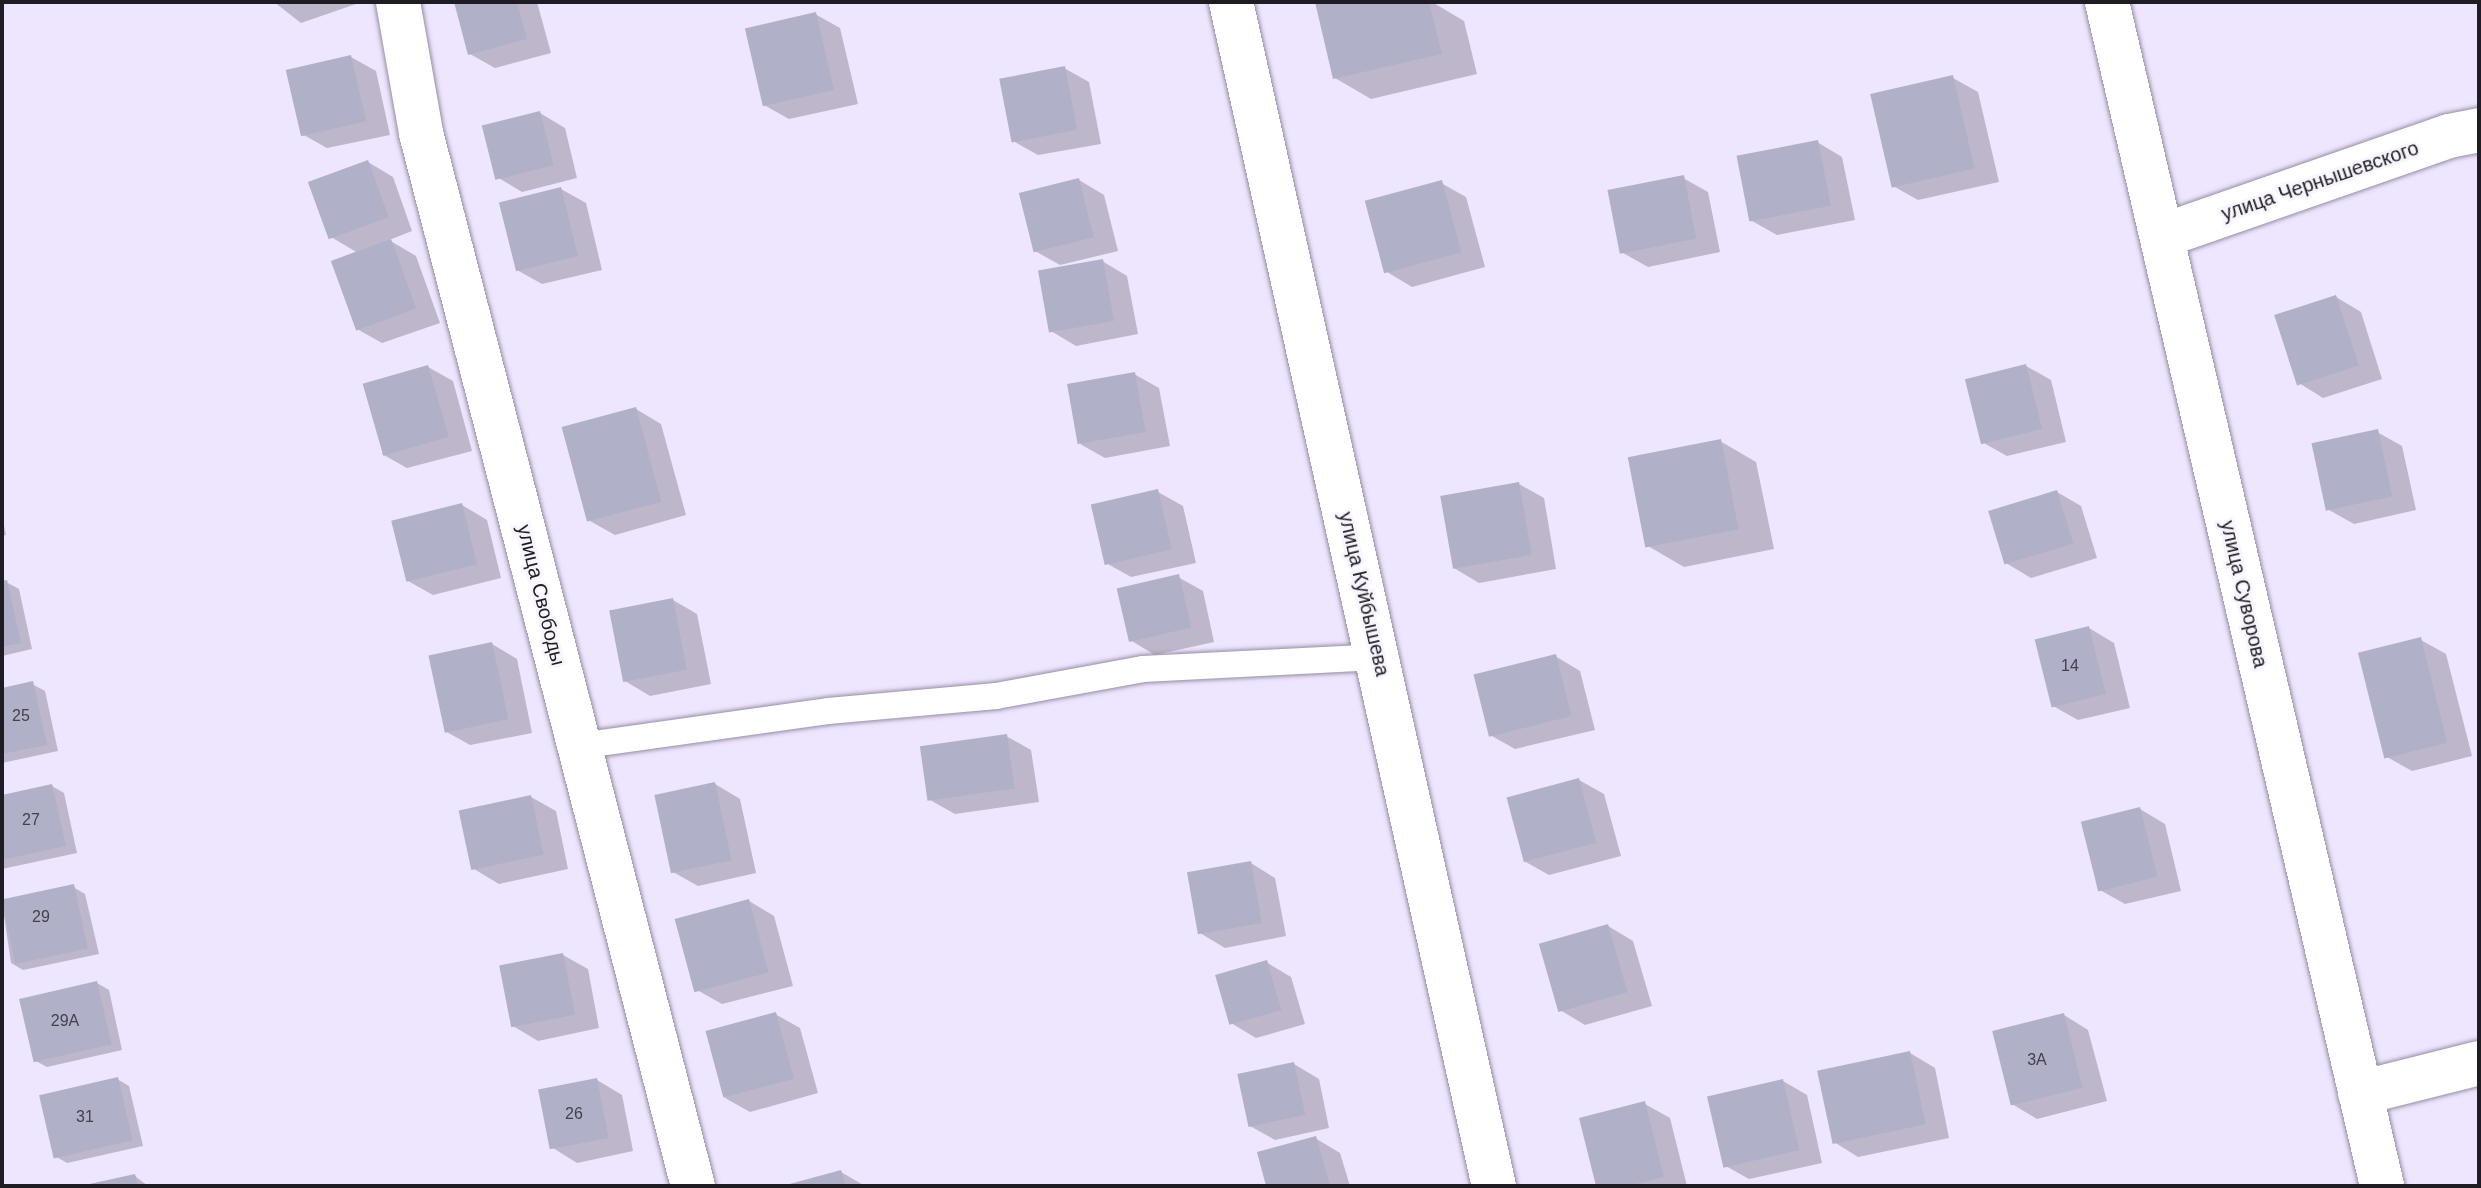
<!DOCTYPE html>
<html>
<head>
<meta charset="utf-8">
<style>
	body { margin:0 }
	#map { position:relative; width:2481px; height:1188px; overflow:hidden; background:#eee5fe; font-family:Arial,sans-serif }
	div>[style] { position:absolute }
	.shadow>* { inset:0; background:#0003 }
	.building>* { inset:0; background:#b0b1c9; transform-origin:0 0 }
	.roads { filter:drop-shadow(0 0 2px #968da4) drop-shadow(0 0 2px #968da4) }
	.lane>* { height:26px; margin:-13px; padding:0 13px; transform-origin:13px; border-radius:13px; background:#fff }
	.street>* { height:44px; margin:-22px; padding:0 22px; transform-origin:22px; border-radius:22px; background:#fff }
	.secondary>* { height:44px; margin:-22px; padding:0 22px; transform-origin:22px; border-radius:22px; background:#fff }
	span { translate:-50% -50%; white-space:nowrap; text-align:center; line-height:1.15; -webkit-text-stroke:6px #f9f5ff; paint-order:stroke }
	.number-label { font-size:16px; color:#43414d }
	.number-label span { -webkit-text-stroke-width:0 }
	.street-label { font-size:20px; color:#1f1c24 }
	.frame { position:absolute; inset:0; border:4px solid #1f1c24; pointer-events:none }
</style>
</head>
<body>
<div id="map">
	<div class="shadow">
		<div style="clip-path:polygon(274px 2px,355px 2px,356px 4px,301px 23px)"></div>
		<div style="clip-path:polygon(456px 2px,537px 2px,551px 53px,495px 68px,470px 54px)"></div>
		<div style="clip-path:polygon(1317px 2px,1432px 2px,1464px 21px,1477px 74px,1371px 99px,1335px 78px)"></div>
		<div style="clip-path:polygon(815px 14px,840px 28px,858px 104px,789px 119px,764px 105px)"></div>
		<div style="clip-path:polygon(351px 57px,376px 71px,390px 135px,327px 148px,302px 134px)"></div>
		<div style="clip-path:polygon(1064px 68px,1089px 82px,1101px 144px,1038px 155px,1013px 141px)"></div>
		<div style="clip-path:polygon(1953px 78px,1978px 92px,1999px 182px,1918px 200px,1893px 186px)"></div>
		<div style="clip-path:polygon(540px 113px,565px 128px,577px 178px,522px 192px,497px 177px)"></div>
		<div style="clip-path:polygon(1817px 142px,1842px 157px,1855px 220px,1777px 235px,1752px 221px)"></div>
		<div style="clip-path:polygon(368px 162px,393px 177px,412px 231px,389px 240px,416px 256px,440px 323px,382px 343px,357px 329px,358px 253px,331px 237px)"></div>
		<div style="clip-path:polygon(1683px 178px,1708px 192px,1720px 252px,1648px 267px,1623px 253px)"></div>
		<div style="clip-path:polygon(1079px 180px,1104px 195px,1118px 251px,1060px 265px,1035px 251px)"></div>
		<div style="clip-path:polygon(1441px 183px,1466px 197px,1485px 267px,1412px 287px,1387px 272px)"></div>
		<div style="clip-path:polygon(561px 189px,586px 203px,602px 270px,542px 284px,517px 270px)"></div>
		<div style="clip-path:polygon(1102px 261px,1127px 276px,1138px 334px,1076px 346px,1051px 331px)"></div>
		<div style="clip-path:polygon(2336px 297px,2361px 312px,2382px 379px,2323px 398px,2299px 383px)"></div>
		<div style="clip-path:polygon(2026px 366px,2051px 380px,2066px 442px,2007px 456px,1982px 442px)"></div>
		<div style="clip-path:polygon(428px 367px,453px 381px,472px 451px,407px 468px,382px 454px)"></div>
		<div style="clip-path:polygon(1134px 374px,1159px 388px,1170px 446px,1105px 458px,1080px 444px)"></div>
		<div style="clip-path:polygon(636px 409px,661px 424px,686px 515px,615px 535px,590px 521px)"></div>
		<div style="clip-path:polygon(2377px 432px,2402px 446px,2416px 510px,2354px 524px,2329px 510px)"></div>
		<div style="clip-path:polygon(1720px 441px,1756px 462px,1774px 549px,1684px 567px,1648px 546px)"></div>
		<div style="clip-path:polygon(1519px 484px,1544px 498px,1556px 569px,1479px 583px,1454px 568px)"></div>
		<div style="clip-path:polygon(1158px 492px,1183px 506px,1196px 563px,1131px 577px,1106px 563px)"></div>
		<div style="clip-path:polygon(2057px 492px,2081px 506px,2097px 558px,2031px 578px,2006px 563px)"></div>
		<div style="clip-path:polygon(462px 505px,487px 520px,501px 578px,433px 595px,408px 581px)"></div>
		<div style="clip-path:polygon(2px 517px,6px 535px,2px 536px)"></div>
		<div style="clip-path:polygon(1178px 577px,1203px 591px,1214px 642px,1155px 655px,1130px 640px)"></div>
		<div style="clip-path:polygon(6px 582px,19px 589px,32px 649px,2px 656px,2px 583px)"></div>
		<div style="clip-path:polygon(673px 600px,697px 614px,711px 684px,650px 696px,625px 681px)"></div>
		<div style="clip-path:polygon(2089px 628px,2114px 643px,2130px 708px,2078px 720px,2053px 706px)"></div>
		<div style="clip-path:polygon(2421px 640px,2446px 654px,2472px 756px,2412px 771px,2387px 757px)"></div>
		<div style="clip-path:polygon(492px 644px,517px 659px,532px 733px,470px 745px,445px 731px)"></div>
		<div style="clip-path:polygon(1555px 656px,1580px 671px,1595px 730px,1515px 749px,1490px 735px)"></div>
		<div style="clip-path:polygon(32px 684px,45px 691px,58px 751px,2px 763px,2px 690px)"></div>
		<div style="clip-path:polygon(1006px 736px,1031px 750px,1039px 802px,955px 814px,930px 800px)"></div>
		<div style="clip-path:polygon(1579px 780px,1604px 794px,1621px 856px,1549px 875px,1524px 861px)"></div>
		<div style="clip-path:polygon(715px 784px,740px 799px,756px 873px,698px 886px,673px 872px)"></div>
		<div style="clip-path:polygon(52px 786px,64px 793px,77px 853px,2px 869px,2px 797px)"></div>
		<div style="clip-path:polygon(531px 797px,556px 811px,568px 869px,499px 884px,474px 869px)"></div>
		<div style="clip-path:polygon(2140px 809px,2165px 824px,2181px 891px,2125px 904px,2100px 890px)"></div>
		<div style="clip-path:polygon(1251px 863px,1275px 878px,1286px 936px,1225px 948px,1200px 933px)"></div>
		<div style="clip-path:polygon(73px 887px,85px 894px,99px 954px,23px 970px,11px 963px,2px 902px)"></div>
		<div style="clip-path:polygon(749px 901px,774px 916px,793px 986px,722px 1004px,697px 990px)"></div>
		<div style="clip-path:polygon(1608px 926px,1633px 941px,1652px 1006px,1585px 1025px,1560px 1010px)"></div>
		<div style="clip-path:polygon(563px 955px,588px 969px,599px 1028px,538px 1041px,513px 1026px)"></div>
		<div style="clip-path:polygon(1266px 962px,1291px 977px,1305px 1024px,1256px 1038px,1231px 1023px)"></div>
		<div style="clip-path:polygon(97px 983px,109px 990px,122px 1050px,47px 1067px,34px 1060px)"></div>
		<div style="clip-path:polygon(775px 1014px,800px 1028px,818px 1093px,750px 1112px,725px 1098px)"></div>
		<div style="clip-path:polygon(2064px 1015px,2088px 1030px,2107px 1101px,2037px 1119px,2012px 1104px)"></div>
		<div style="clip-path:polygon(1910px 1053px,1935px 1068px,1949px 1138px,1858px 1157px,1834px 1142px)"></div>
		<div style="clip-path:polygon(1294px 1064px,1319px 1079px,1329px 1128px,1275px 1140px,1250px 1126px)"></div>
		<div style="clip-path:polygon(117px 1079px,129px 1086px,143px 1146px,67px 1163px,55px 1156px)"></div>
		<div style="clip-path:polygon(597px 1080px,622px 1095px,633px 1151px,577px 1163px,553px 1148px)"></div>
		<div style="clip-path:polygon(1783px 1081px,1807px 1095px,1822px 1163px,1749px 1179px,1724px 1165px)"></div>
		<div style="clip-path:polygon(1645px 1104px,1670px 1118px,1687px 1186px,1598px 1186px)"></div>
		<div style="clip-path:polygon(1315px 1138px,1340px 1153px,1350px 1186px,1268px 1186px)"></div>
		<div style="clip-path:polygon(841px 1172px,865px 1186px,790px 1186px)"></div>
		<div style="clip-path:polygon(135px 1176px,148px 1186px,89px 1186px)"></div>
	</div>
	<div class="building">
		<div style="clip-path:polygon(454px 2px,517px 2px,527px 39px,468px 55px)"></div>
		<div style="clip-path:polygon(1315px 2px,1429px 2px,1442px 54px,1333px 79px)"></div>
		<div style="left:816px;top:12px;width:80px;height:73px;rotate:77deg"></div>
		<div style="left:351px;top:55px;width:68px;height:67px;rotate:77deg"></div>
		<div style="left:1065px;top:66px;width:65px;height:67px;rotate:79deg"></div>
		<div style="left:1953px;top:75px;width:96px;height:85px;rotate:77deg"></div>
		<div style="left:540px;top:111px;width:56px;height:60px;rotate:76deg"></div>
		<div style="left:1818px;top:140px;width:67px;height:83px;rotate:79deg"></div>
		<div style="left:368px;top:160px;width:61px;height:64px;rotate:70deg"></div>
		<div style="left:1684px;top:175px;width:65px;height:78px;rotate:79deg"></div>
		<div style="left:1079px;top:178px;width:61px;height:62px;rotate:76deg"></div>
		<div style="left:1442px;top:180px;width:75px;height:80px;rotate:75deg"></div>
		<div style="left:561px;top:187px;width:71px;height:64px;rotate:76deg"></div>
		<div style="left:391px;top:239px;width:74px;height:64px;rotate:70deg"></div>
		<div style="left:1103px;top:259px;width:63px;height:66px;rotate:80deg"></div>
		<div style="left:2336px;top:295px;width:74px;height:65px;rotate:72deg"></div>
		<div style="left:2026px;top:364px;width:67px;height:63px;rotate:76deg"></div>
		<div style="left:428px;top:365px;width:75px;height:68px;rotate:74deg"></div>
		<div style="left:1135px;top:372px;width:61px;height:69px;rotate:80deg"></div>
		<div style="left:636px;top:407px;width:98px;height:77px;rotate:75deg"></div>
		<div style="left:2378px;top:429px;width:69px;height:68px;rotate:78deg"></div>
		<div style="left:1721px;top:439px;width:92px;height:95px;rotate:79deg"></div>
		<div style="left:1519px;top:482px;width:74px;height:80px;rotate:80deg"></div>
		<div style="left:1158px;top:489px;width:62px;height:69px;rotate:77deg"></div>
		<div style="left:2057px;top:490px;width:56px;height:72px;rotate:73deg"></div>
		<div style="left:462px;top:503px;width:63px;height:73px;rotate:76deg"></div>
		<div style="left:1179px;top:574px;width:55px;height:64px;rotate:77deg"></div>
		<div style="clip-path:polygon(7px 580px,21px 643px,2px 647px,2px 581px)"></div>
		<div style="left:673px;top:598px;width:73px;height:65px;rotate:79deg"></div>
		<div style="left:2089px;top:626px;width:70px;height:56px;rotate:76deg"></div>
		<div style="left:2421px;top:637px;width:109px;height:65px;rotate:76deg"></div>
		<div style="left:492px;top:642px;width:79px;height:65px;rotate:78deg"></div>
		<div style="left:1556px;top:654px;width:64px;height:85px;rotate:76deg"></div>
		<div style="clip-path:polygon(33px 681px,47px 745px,2px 754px,2px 688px)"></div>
		<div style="left:1007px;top:734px;width:55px;height:88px;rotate:82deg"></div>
		<div style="left:1579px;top:778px;width:67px;height:75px;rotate:75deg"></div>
		<div style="left:715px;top:782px;width:80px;height:62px;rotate:78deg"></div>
		<div style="clip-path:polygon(52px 784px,66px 846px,2px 860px,2px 795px)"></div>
		<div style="left:531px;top:795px;width:61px;height:74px;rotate:78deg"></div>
		<div style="left:2140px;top:807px;width:72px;height:61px;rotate:76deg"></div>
		<div style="left:1251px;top:861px;width:63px;height:65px;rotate:80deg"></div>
		<div style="left:74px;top:884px;width:66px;height:74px;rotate:78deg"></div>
		<div style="left:749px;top:899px;width:76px;height:77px;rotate:75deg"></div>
		<div style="left:1608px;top:924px;width:71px;height:72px;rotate:74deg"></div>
		<div style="left:563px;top:953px;width:63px;height:65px;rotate:79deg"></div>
		<div style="left:1267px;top:960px;width:52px;height:54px;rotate:74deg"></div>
		<div style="left:97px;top:981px;width:65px;height:80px;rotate:77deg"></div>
		<div style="left:776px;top:1012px;width:69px;height:73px;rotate:75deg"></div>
		<div style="left:2064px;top:1013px;width:77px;height:74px;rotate:76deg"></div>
		<div style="left:1910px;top:1051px;width:75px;height:95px;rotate:78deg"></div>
		<div style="left:1294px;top:1062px;width:54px;height:58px;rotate:78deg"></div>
		<div style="left:118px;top:1077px;width:65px;height:81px;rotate:77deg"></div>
		<div style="left:597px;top:1078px;width:61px;height:60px;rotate:79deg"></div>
		<div style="left:1783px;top:1079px;width:73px;height:78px;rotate:77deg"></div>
		<div style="clip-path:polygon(1645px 1101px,1664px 1177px,1628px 1186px,1596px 1186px,1579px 1118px)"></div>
		<div style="clip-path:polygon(1316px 1136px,1330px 1186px,1266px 1186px,1257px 1152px)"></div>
		<div style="clip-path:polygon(841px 1170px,846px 1186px,786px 1186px,786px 1185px)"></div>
		<div style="clip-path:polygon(135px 1174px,138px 1186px,85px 1186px,85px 1185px)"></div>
	</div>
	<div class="roads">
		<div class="lane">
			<div style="left:579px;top:746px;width:251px;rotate:-8deg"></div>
			<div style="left:828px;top:711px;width:169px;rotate:-5.1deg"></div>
			<div style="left:996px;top:696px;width:149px;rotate:-10.4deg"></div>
			<div style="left:1143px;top:669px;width:235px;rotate:-2.9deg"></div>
		</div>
		<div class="street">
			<div style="left:398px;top:2px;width:133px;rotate:80deg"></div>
			<div style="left:421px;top:133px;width:1088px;rotate:75.52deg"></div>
			<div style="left:2107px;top:2px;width:1216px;rotate:76.92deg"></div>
			<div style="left:2162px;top:236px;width:304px;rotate:-19.2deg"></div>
			<div style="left:2449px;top:136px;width:31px;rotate:-11deg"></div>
			<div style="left:2360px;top:1093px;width:123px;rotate:-14.1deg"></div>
		</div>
		<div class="secondary">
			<div style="left:1231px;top:2px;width:1213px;rotate:77.48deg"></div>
		</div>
	</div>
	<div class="number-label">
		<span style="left:2070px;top:666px">14</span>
		<span style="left:21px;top:716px">25</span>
		<span style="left:31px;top:820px">27</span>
		<span style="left:41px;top:917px">29</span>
		<span style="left:65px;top:1021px">29А</span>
		<span style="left:2037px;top:1060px">3А</span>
		<span style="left:574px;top:1114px">26</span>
		<span style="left:85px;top:1117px">31</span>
	</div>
	<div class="street-label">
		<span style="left:2320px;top:181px;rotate:-19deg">улица Чернышевского</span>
		<span style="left:1364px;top:594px;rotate:77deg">улица Куйбышева</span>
		<span style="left:2244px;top:594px;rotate:77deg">улица Суворова</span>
		<span style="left:541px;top:595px;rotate:76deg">улица Свободы</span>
	</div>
	<div class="frame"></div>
</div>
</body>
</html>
